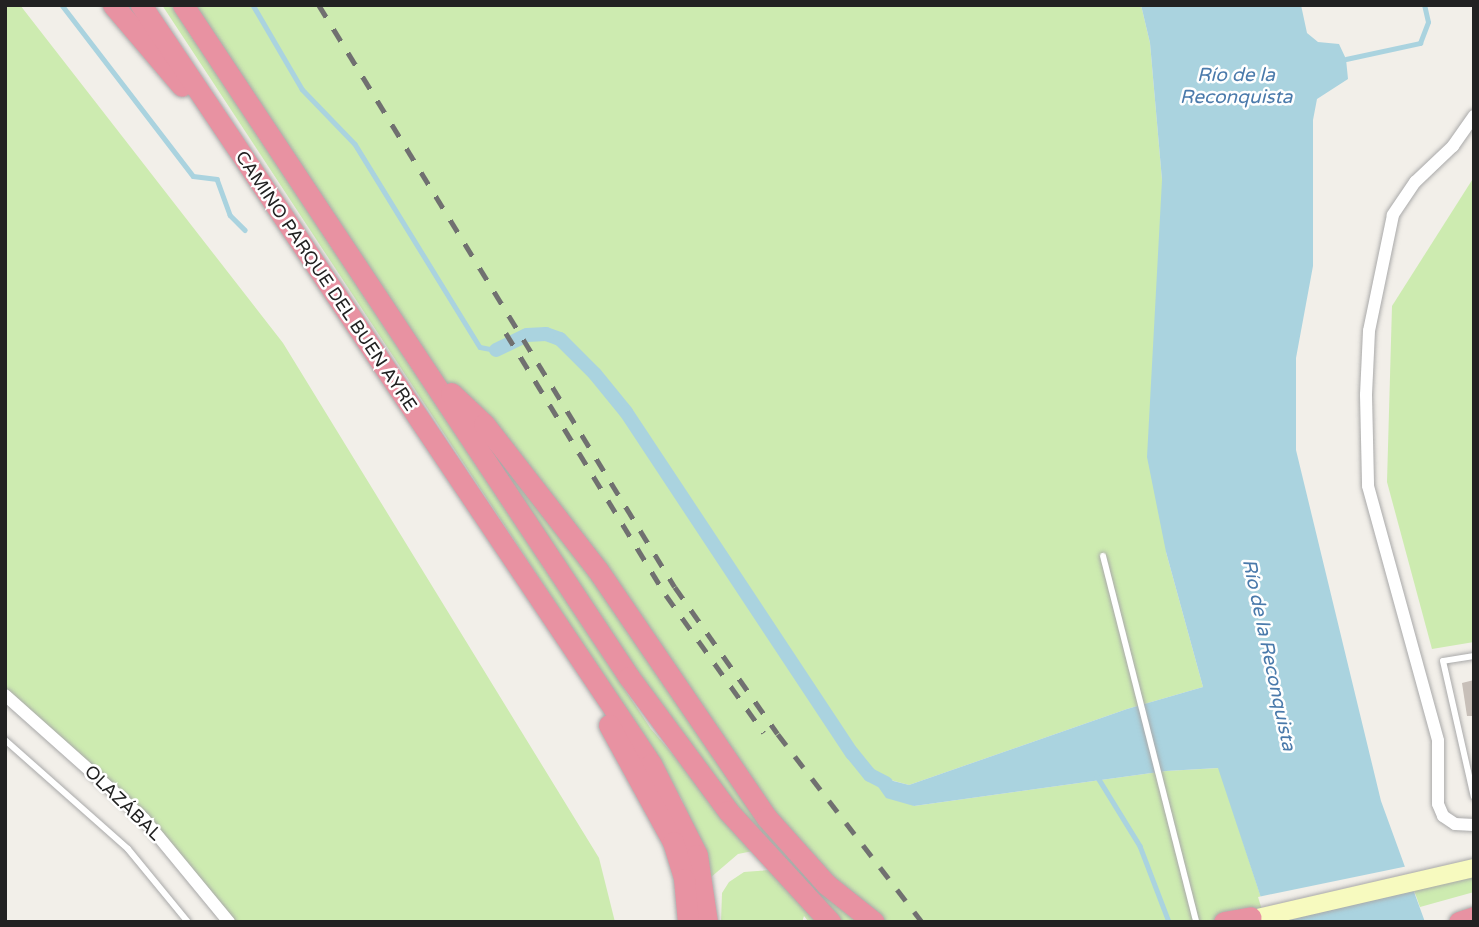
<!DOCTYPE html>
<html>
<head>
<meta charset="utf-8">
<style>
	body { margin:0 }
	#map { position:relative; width:1479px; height:927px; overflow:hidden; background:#f2efe9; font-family:"Varela Round",sans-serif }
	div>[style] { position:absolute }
	.grass>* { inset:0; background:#cdebb0 }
	.water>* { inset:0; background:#aad3df }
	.pier>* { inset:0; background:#f2efe9 }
	.stream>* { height:4.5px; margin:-2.25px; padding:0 2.25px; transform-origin:2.25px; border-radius:2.25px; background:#aad3df }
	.canal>* { height:14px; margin:-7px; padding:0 7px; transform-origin:7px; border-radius:7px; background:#aad3df }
	.building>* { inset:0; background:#c7bfb8 }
	.roads { filter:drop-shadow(0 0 2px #a9a9a9) drop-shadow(0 0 2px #a9a9a9) }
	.lane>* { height:6px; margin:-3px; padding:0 3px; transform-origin:3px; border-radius:3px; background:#fff }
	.street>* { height:12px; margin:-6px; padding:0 6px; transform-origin:6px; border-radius:6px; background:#fff }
	.secondary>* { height:18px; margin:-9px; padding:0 9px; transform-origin:9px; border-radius:9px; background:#f7fabf }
	.highway>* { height:21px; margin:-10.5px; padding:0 10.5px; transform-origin:10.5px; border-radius:10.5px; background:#e892a2 }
	.rail>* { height:4.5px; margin-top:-2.25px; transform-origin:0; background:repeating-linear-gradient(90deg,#707070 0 14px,transparent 0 28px) }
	span { translate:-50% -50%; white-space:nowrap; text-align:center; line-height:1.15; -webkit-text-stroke:5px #fff; paint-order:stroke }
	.street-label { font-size:18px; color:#222 }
	.water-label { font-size:19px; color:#4a7aab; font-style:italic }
	.frame { position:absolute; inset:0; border:7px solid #222; pointer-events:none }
</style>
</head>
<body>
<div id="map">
	<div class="grass">
		<div style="clip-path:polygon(5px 5px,20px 5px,283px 343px,599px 858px,615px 922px,229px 922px,144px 819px,5px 695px)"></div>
		<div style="clip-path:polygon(162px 5px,171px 5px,651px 729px,819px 922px,809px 922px,804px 916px,802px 922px,721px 922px,722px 893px,729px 882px,744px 872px,770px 870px,753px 851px,738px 854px,710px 878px,682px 800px,645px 739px)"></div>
		<div style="clip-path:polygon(183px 5px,1141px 5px,1150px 43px,1162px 180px,1166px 552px,1203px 687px,1127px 709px,909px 785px,872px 775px,914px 806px,1166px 771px,1219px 768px,1269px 922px,830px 922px,728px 811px)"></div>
		<div style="clip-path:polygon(1474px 177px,1474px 642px,1432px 649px,1387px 482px,1392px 306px)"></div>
		<div style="clip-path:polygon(1474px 870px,1474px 892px,1420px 907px,1411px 882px)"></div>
	</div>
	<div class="water">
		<div style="clip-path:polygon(1141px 5px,1301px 5px,1307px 33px,1318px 42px,1339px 44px,1346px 59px,1348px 79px,1317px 99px,1313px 120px,1313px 266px,1296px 358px,1296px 450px,1381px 801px,1425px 922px,1269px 922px,1218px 768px,1166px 771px,914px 806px,886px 798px,870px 775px,909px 785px,1127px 709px,1203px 687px,1166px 552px,1147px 457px,1162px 180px,1150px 43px)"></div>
	</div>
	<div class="pier">
		<div style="clip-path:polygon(1408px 866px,1414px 881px,1264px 916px,1258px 897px)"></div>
	</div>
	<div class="stream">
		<div style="left:62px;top:5px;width:215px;rotate:52.5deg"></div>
		<div style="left:193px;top:176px;width:24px;rotate:7deg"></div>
		<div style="left:217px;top:179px;width:38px;rotate:70deg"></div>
		<div style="left:230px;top:215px;width:21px;rotate:45deg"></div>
		<div style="left:253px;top:5px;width:97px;rotate:59.7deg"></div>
		<div style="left:302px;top:89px;width:76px;rotate:46.1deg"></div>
		<div style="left:355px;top:144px;width:238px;rotate:58.4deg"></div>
		<div style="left:480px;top:347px;width:16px;rotate:11deg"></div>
		<div style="left:1346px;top:59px;width:76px;rotate:-12.2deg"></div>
		<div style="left:1420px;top:43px;width:22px;rotate:-69deg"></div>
		<div style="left:1428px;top:22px;width:17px;rotate:-103deg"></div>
		<div style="left:1097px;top:776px;width:82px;rotate:58.4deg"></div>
		<div style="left:1140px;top:846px;width:81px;rotate:69.1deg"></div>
	</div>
	<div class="canal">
		<div style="left:496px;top:350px;width:34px;rotate:-26deg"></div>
		<div style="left:527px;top:335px;width:19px;rotate:-3deg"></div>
		<div style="left:546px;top:334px;width:15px;rotate:20deg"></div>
		<div style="left:560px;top:339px;width:49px;rotate:45deg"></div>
		<div style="left:595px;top:374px;width:49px;rotate:50.8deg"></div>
		<div style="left:626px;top:412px;width:409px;rotate:56.5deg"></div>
		<div style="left:852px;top:753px;width:28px;rotate:51deg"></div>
		<div style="left:870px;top:775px;width:18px;rotate:27deg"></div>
	</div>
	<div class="building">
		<div style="clip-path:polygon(1474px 680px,1474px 716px,1467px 716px,1462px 683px)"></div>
	</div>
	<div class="roads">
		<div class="lane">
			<div style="left:1103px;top:556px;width:378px;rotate:75.7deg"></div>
			<div style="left:1474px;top:656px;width:31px;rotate:171deg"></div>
			<div style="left:1443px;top:661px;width:139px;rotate:77.2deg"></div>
			<div style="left:5px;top:740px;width:164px;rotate:41.5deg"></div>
			<div style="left:128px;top:849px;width:94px;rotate:50.6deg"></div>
		</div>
		<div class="street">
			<div style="left:1474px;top:116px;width:37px;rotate:125deg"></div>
			<div style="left:1453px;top:146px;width:52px;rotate:136.5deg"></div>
			<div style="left:1415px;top:182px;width:40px;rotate:124deg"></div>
			<div style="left:1393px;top:215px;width:118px;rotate:101.7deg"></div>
			<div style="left:1369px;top:331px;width:64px;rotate:92.7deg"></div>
			<div style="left:1366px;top:395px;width:91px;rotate:88.7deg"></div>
			<div style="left:1368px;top:486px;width:264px;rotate:74.6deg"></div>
			<div style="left:1438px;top:741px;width:63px;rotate:90deg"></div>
			<div style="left:1438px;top:804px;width:13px;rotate:67deg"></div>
			<div style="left:1443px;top:816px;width:14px;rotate:34deg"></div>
			<div style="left:1455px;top:824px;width:19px;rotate:3deg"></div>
			<div style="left:5px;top:695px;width:186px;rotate:41.7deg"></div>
			<div style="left:144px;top:819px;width:134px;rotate:50.5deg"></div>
		</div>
		<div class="secondary">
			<div style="left:1240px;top:922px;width:240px;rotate:-13deg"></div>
		</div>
		<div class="highway">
			<div style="left:113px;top:5px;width:106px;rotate:49.6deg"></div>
			<div style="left:141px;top:5px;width:914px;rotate:56.1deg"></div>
			<div style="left:651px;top:764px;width:102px;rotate:63.2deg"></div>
			<div style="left:697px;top:855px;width:68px;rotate:81.5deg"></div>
			<div style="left:183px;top:5px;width:807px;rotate:56.43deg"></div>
			<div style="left:629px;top:677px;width:167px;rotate:53.5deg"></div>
			<div style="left:728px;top:811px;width:151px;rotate:47.4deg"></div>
			<div style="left:451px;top:393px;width:45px;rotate:43.2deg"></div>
			<div style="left:484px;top:424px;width:184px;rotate:52.1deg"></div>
			<div style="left:597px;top:569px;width:301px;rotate:55.7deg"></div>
			<div style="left:767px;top:818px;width:89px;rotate:48.2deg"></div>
			<div style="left:826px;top:884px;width:61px;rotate:38.4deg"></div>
			<div style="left:609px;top:725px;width:133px;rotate:61.3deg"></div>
			<div style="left:673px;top:842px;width:39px;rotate:73deg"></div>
			<div style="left:684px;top:879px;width:43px;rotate:84.7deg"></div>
			<div style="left:1224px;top:922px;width:27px;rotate:-10deg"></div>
			<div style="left:1459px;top:922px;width:16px;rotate:-18deg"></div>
		</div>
	</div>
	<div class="rail">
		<div style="left:319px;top:5px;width:682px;rotate:58.55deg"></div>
		<div style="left:675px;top:587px;width:179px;rotate:55deg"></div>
		<div style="left:778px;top:734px;width:237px;rotate:52.5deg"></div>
		<div style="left:506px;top:333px;width:307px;rotate:58.6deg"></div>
		<div style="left:666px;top:595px;width:169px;rotate:54.6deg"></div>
	</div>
	<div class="street-label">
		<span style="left:326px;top:281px;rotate:56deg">CAMINO PARQUE DEL BUEN AYRE</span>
		<span style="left:123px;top:803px;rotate:44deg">OLAZÁBAL</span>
	</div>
	<div class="water-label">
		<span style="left:1236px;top:87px">Río de la<br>Reconquista</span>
		<span style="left:1268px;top:655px;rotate:78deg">Río de la Reconquista</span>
	</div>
	<div class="frame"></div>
</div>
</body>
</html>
